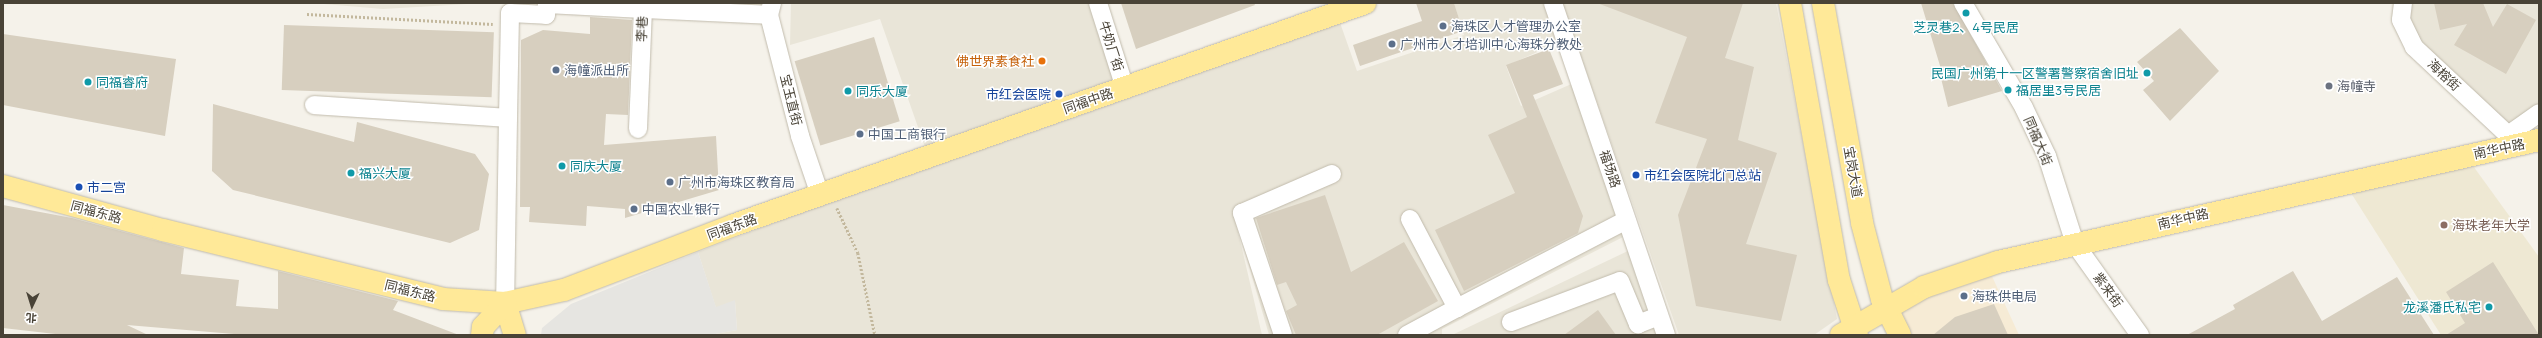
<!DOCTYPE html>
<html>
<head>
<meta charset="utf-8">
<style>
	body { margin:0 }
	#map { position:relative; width:2542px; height:338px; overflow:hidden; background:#f5f2ea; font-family:Manrope,"Noto Sans SC",sans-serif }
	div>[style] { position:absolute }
	.residential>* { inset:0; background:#e9e5d8 }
	.commercial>* { inset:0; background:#f6ebd5 }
	.education>* { inset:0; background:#eee8d3 }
	.parking>* { inset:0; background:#e6e5e1 }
	.building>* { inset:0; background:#d7cfbf; transform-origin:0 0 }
	.path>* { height:2.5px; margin-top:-1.25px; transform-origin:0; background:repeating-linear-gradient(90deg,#c3b89d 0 2px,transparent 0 4px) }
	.roads { filter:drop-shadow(0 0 1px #c1bbac) drop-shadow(0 0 1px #c1bbac) }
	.minor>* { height:18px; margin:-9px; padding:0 9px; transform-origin:9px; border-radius:9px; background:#fff }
	.major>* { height:22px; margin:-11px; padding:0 11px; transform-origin:11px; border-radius:11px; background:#ffe998 }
	.dots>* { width:11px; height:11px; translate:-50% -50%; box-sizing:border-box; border:2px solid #fff; border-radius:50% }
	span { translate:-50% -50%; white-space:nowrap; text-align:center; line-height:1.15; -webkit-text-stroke:3px #fff; paint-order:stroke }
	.service-label { font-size:13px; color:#4e5e75 }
	.left { translate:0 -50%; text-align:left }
	.culture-label { font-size:13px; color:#0d838f }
	.right { translate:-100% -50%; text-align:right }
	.street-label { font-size:13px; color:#494337 }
	.food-label { font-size:13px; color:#c56008 }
	.worship-label { font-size:13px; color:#5b616d }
	.transit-label { font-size:13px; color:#164399 }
	.education-label { font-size:13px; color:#785e54 }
	.frame { position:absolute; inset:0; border:4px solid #494337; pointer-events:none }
	.north { position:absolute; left:12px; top:286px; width:40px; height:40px; -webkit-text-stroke:3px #fff; paint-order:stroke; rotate:184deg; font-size:11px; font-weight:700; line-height:16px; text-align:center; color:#494337 }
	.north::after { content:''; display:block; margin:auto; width:14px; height:18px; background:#494337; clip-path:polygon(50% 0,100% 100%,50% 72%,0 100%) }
</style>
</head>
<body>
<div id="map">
	<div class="residential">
		<div style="clip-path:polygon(312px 3px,484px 3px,383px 9px)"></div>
		<div style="clip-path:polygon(690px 3px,762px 3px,761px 9px)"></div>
		<div style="clip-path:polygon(791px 3px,1091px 3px,1115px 82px,925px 147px,880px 19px,790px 45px)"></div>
		<div style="clip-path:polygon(1454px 3px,1544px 3px,1557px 43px,1506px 66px,1521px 106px,1576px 82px,1627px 235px,1442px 329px,1442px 335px,1269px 335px,1234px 214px,1262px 335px,710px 335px,737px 330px,735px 301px,716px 308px,698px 252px,969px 148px,1338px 17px,1357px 71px,1464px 35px)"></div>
		<div style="clip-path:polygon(1562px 3px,1776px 3px,1837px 319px,1814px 335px,1679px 335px)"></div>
		<div style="clip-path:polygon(2406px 3px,2539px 3px,2539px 111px,2507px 133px,2416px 45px)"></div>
		<div style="clip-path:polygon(1632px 249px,1659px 335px,1452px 335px)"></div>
	</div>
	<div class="commercial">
		<div style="clip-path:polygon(1991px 274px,2019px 335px,1911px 335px,1897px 310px,1956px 283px)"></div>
	</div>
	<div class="education">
		<div style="clip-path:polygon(2471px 163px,2539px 257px,2539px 335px,2441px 335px,2351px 193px)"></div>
	</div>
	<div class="parking">
		<div style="clip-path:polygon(698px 252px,716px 307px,735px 300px,737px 330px,710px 335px,541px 335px,542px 328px,571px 304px)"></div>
	</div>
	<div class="building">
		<div style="clip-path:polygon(1121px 3px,1254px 3px,1255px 5px,1136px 49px)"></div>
		<div style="clip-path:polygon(1416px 3px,1454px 3px,1463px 31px,1360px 66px,1353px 45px,1422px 21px)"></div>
		<div style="clip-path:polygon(1597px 3px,1743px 3px,1725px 58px,1754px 67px,1738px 140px,1777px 153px,1746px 244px,1797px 255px,1781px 321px,1696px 306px,1678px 215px,1707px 139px,1655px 123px,1687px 37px)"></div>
		<div style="clip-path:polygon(1921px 3px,1953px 3px,2002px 91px,1948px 107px,1939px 70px,1941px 69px)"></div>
		<div style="clip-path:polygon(2434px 3px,2483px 3px,2493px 27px,2507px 4px,2536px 20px,2506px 74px,2454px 45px,2467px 24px,2440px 30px)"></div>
		<div style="clip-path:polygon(590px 17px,632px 20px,628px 115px,606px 114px,604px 145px,716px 136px,719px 190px,625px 218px,625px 209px,587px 206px,586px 226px,529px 222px,530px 207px,520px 207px,521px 40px,543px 30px,590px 34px)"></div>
		<div style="left:284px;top:25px;width:210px;height:65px;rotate:2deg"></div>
		<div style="clip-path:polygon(2180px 28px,2219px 71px,2170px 121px,2143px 90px,2154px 81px,2137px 62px)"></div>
		<div style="clip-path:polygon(3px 34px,176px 59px,165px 136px,3px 105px)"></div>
		<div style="left:874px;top:37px;width:88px;height:83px;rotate:73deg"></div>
		<div style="clip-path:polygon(1549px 49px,1563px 84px,1533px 95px,1583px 216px,1578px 233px,1464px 291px,1435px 230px,1515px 193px,1488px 135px,1527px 117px,1506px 65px)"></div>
		<div style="clip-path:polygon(213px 104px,354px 142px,357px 122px,475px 154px,489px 174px,479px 230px,450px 243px,233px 190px,212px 171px)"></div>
		<div style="clip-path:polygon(1325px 195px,1351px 272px,1404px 242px,1438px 301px,1377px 335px,1296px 335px,1286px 311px,1297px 305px,1286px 282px,1277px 285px,1256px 218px)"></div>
		<div style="clip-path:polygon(3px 205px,72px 218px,184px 248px,181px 274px,239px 280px,236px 306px,278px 309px,278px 271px,398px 301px,393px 310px,459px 335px,234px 334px,127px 325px,148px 335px,64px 335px,3px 328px)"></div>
		<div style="clip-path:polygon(2493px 262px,2539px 335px,2446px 335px,2465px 323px,2446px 292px)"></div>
		<div style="clip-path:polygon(2293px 271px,2322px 321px,2397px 277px,2434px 335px,2187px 335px,2235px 309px,2233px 305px)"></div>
		<div style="clip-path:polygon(1994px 304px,2008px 335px,1933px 335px,1955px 317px)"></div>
		<div style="clip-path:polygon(1598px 310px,1616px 335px,1564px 335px)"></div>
	</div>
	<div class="path">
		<div style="left:307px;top:14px;width:186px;rotate:3.1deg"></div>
		<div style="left:837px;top:208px;width:50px;rotate:65deg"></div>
		<div style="left:858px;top:253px;width:84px;rotate:78.3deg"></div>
	</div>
	<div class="roads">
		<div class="minor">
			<div style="left:772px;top:3px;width:12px;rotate:104deg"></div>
			<div style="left:769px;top:15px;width:125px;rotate:75.6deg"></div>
			<div style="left:800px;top:136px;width:62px;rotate:71.3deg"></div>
			<div style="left:1098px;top:3px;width:89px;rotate:72.4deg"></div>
			<div style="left:1553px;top:3px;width:351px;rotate:71.2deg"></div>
			<div style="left:1963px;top:3px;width:121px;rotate:59.8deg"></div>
			<div style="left:2024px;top:108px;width:53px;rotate:64.4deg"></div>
			<div style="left:2047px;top:156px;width:92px;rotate:72.3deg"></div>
			<div style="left:2075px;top:244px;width:112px;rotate:54.5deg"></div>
			<div style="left:2403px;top:3px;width:17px;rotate:97deg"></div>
			<div style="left:2401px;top:20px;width:30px;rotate:64deg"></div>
			<div style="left:2414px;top:47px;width:129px;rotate:43.1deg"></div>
			<div style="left:643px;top:9px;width:126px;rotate:2.7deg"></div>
			<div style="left:314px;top:105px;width:194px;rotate:3.8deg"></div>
			<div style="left:508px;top:118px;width:185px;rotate:90.9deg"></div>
			<div style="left:508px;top:118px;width:105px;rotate:-88.9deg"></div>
			<div style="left:510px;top:13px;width:36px;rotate:3deg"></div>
			<div style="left:546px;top:15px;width:11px;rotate:-85deg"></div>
			<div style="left:547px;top:4px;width:96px;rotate:3deg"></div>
			<div style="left:643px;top:9px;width:120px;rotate:92.4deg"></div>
			<div style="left:2508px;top:147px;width:12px;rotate:-90deg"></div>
			<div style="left:2508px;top:135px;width:38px;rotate:-35deg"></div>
			<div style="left:1410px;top:219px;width:101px;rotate:62.2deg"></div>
			<div style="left:1457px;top:308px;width:191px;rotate:-27.4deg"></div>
			<div style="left:1511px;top:322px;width:116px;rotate:-20.6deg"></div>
			<div style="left:1620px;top:281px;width:47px;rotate:67.3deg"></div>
			<div style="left:1638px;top:324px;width:22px;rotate:-21deg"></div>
			<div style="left:1283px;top:335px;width:129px;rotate:-108.6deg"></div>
			<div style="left:1242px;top:213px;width:98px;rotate:-23.4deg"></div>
			<div style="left:1407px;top:335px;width:57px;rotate:-28.4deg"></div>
		</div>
		<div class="major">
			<div style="left:1790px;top:3px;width:281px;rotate:80deg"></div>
			<div style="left:1839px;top:280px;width:58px;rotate:71.9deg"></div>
			<div style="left:1823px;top:3px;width:223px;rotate:79.9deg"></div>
			<div style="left:1862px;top:223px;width:79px;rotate:75.3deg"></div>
			<div style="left:1882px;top:299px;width:40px;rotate:63.4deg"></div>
			<div style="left:3px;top:186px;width:166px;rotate:15.4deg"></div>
			<div style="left:163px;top:230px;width:288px;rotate:13.8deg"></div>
			<div style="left:443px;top:299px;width:62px;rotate:3.7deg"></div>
			<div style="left:505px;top:303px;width:60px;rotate:-12.4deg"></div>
			<div style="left:564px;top:290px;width:182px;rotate:-20.9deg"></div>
			<div style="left:734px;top:225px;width:669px;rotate:-19.38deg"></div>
			<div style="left:505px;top:303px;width:34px;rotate:73deg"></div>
			<div style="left:482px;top:335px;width:8px;rotate:-83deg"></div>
			<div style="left:483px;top:327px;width:33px;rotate:-47deg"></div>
			<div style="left:1841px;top:335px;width:96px;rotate:-30deg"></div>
			<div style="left:1924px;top:287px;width:78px;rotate:-18.7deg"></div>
			<div style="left:1998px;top:262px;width:555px;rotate:-12.71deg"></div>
		</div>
	</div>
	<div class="dots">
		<div style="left:1966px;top:13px;background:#0f9aa8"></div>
		<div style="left:1443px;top:26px;background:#5c6f8a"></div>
		<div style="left:1392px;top:44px;background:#5c6f8a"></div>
		<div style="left:1042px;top:61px;background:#e8710a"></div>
		<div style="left:556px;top:70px;background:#5c6f8a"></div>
		<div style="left:2147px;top:73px;background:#0f9aa8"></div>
		<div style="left:88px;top:82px;background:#0f9aa8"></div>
		<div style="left:2329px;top:86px;background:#6b7280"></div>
		<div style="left:2008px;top:90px;background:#0f9aa8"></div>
		<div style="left:848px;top:91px;background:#0f9aa8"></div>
		<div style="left:1059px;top:94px;background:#1a4fb4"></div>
		<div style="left:860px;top:134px;background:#5c6f8a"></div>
		<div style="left:562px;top:166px;background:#0f9aa8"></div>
		<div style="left:351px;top:173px;background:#0f9aa8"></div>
		<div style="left:1636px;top:175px;background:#1a4fb4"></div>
		<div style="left:670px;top:182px;background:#5c6f8a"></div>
		<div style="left:79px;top:187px;background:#1a4fb4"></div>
		<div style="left:634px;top:209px;background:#5c6f8a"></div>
		<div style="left:2444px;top:225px;background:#8d6e63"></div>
		<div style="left:1964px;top:296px;background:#5c6f8a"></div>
		<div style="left:2489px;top:307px;background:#0f9aa8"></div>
	</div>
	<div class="service-label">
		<span class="left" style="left:1451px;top:26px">海珠区人才管理办公室</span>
		<span class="left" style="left:1400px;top:44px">广州市人才培训中心海珠分教处</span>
		<span class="left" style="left:564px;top:70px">海幢派出所</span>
		<span class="left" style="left:868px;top:134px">中国工商银行</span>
		<span class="left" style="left:678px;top:182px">广州市海珠区教育局</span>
		<span class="left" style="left:642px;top:209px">中国农业银行</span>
		<span class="left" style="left:1972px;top:296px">海珠供电局</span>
	</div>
	<div class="culture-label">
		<span style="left:1966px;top:27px">芝灵巷2、4号民居</span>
		<span class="right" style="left:2139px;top:73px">民国广州第十一区警署警察宿舍旧址</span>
		<span class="left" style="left:96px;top:82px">同福睿府</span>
		<span class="left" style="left:2016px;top:90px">福居里3号民居</span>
		<span class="left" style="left:856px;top:91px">同乐大厦</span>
		<span class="left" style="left:570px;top:166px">同庆大厦</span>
		<span class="left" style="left:359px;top:173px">福兴大厦</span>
		<span class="right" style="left:2481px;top:307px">龙溪潘氏私宅</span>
	</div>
	<div class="street-label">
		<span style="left:642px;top:29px;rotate:-88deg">李巷</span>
		<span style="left:1111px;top:46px;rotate:72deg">牛奶厂街</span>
		<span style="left:2444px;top:75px;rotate:43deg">海榕街</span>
		<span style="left:791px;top:100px;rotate:76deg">宝玉直街</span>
		<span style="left:1088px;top:101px;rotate:-19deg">同福中路</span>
		<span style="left:2038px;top:141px;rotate:67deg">同福大街</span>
		<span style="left:2499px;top:149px;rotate:-12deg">南华中路</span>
		<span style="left:1610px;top:169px;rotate:71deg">福场路</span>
		<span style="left:1853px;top:172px;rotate:80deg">宝岗大道</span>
		<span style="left:96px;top:212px;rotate:15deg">同福东路</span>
		<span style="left:2183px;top:219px;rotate:-13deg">南华中路</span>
		<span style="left:732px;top:227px;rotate:-20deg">同福东路</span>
		<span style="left:2108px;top:290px;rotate:54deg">紫来街</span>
		<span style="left:410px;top:291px;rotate:14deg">同福东路</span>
	</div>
	<div class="food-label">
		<span class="right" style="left:1034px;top:61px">佛世界素食社</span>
	</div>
	<div class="worship-label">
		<span class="left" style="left:2337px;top:86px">海幢寺</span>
	</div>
	<div class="transit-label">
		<span class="right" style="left:1051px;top:94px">市红会医院</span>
		<span class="left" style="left:1644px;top:175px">市红会医院北门总站</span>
		<span class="left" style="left:87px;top:187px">市二宫</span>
	</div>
	<div class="education-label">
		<span class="left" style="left:2452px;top:225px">海珠老年大学</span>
	</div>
	<div class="frame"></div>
	<div class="north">北</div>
</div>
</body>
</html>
